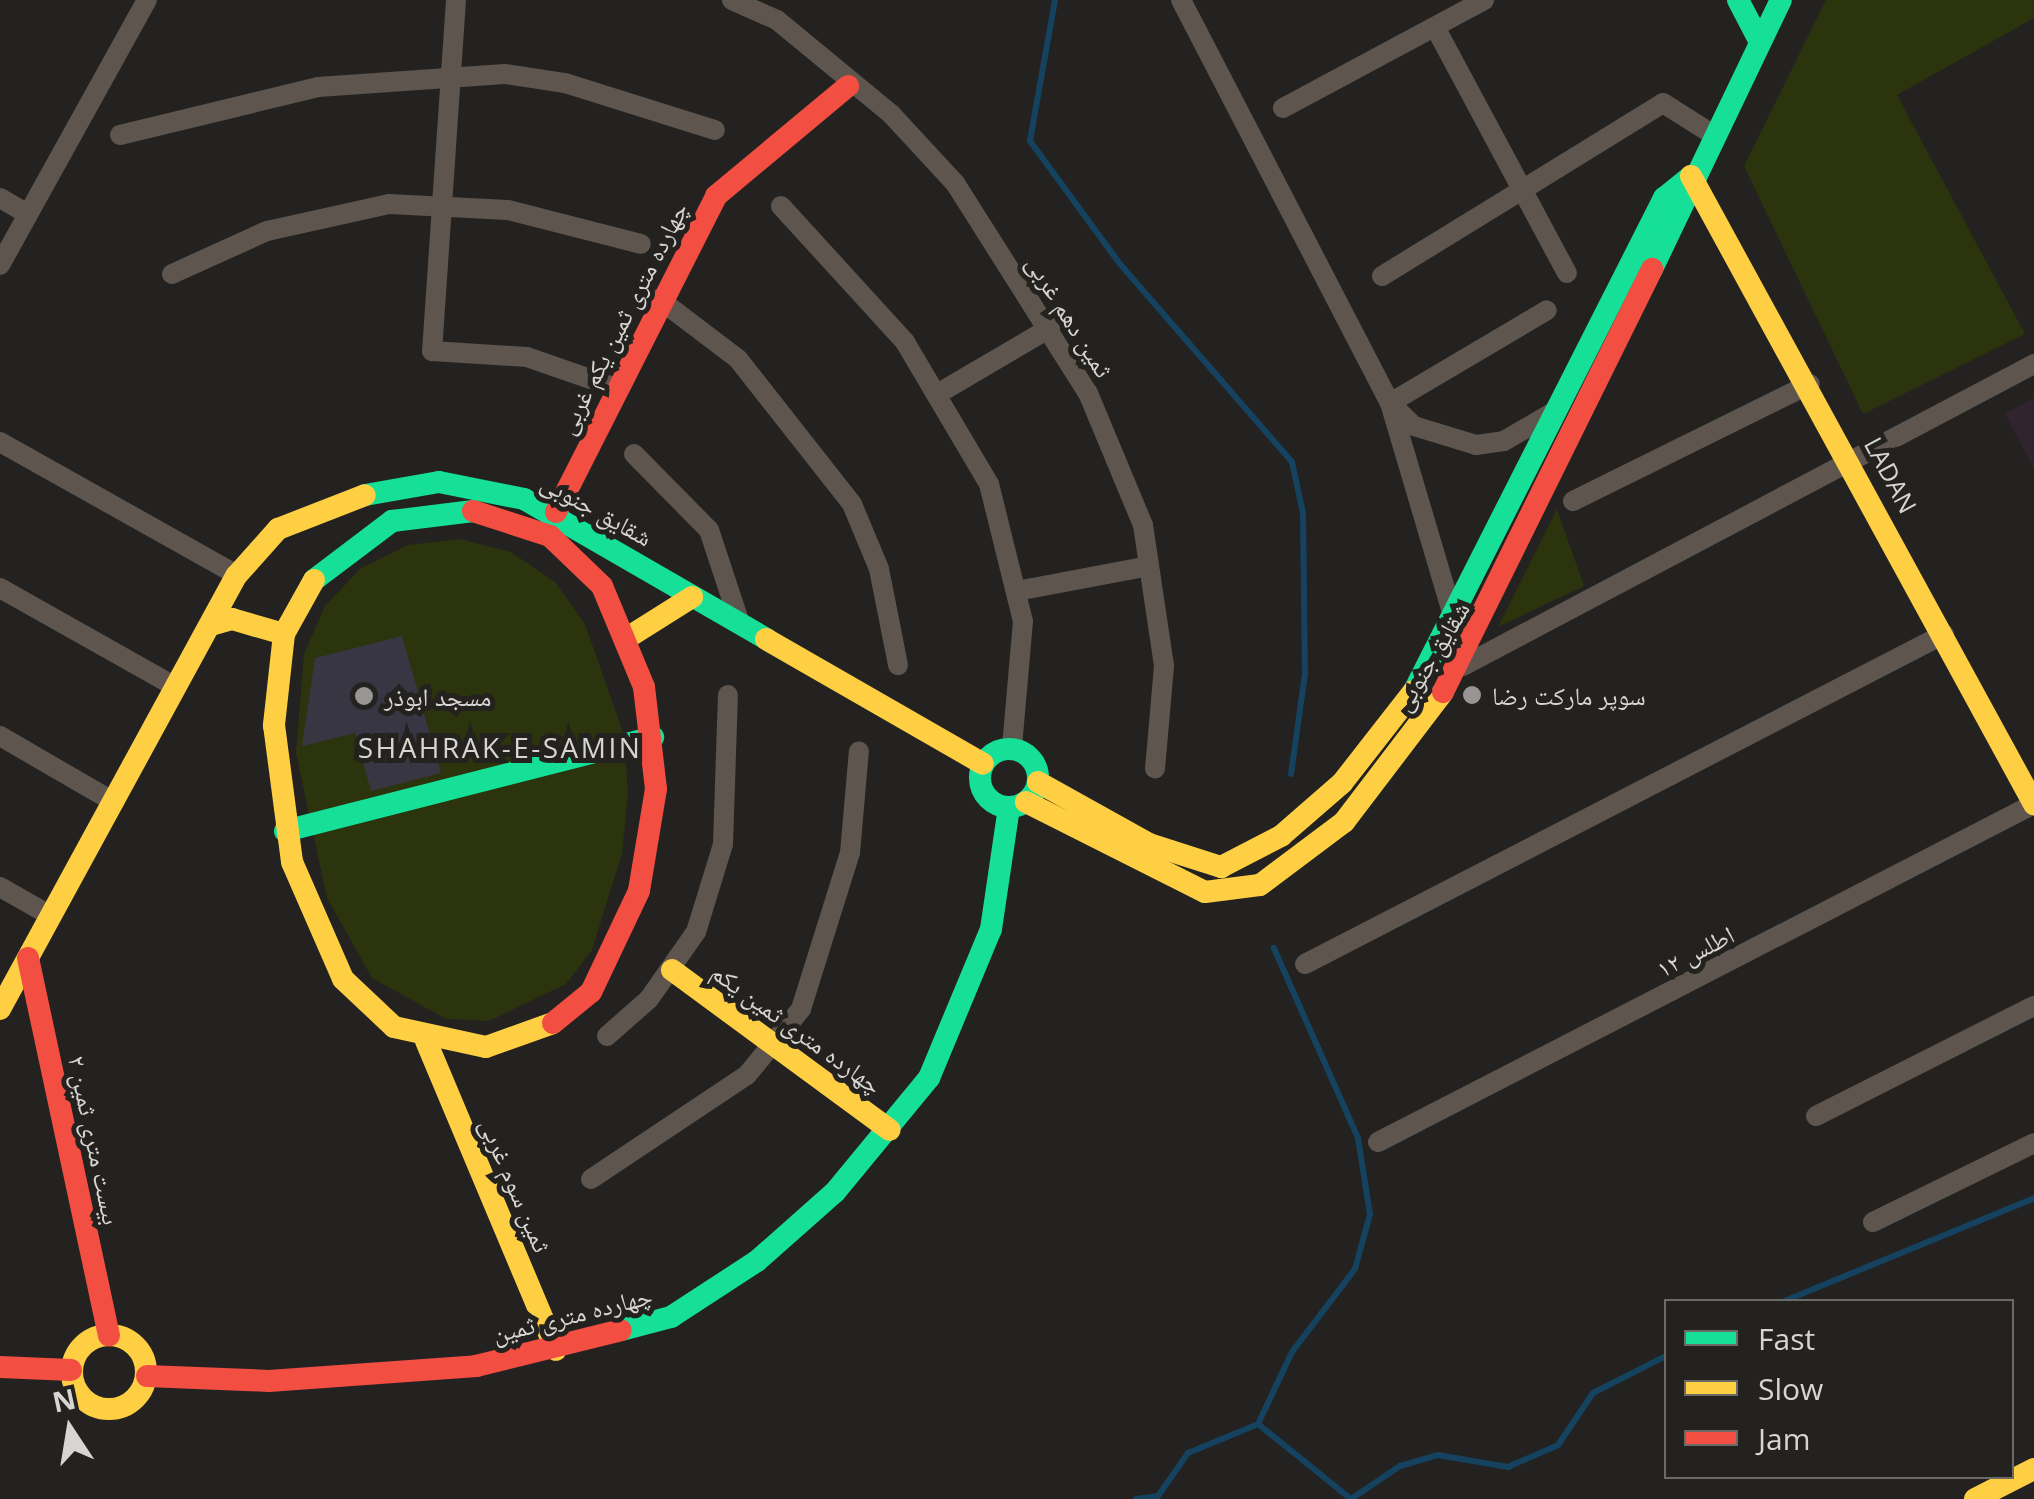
<!DOCTYPE html>
<html>
<head>
<meta charset="utf-8">
<style>
	body { margin:0 }
	#map { position:relative; width:2034px; height:1499px; overflow:hidden; background:#232220; font-family:"Open Sans","Noto Naskh Arabic",sans-serif }
	div>[style] { position:absolute }
	.education>* { inset:0; background:#30242f }
	.green>* { inset:0; background:#2b340d }
	.stream>* { height:6px; margin:-3px; padding:0 3px; transform-origin:3px; border-radius:3px; background:#14425f }
	.building>* { inset:0; background:#393644 }
	.street>* { height:20px; margin:-10px; padding:0 10px; transform-origin:10px; border-radius:10px; background:#5d554e }
	.fast>* { height:22px; margin:-11px; padding:0 11px; transform-origin:11px; border-radius:11px; background:#16e098 }
	.fast>.ring { margin:-11px; padding:0; box-sizing:content-box; background:none; border:22px solid #16e098; border-radius:50% }
	.slow>* { height:22px; margin:-11px; padding:0 11px; transform-origin:11px; border-radius:11px; background:#ffcf43 }
	.slow>.ring { margin:-11px; padding:0; box-sizing:content-box; background:none; border:22px solid #ffcf43; border-radius:50% }
	.jam>* { height:22px; margin:-11px; padding:0 11px; transform-origin:11px; border-radius:11px; background:#f24e42 }
	.dots>* { width:28px; height:28px; translate:-50% -50%; box-sizing:border-box; border:5px solid #24221f; border-radius:50% }
	span { translate:-50% -50%; white-space:nowrap; text-align:center; line-height:1.15; -webkit-text-stroke:10px #24221f; paint-order:stroke }
	.street-label { font-size:25px; color:#d6d5d3 }
	.poi-label { font-size:25px; color:#d6d5d3 }
	.left { translate:0 -50%; text-align:left }
	.neighbourhood-label { font-size:28px; color:#d7d5d1; letter-spacing:2.5px }
	.legend { position:absolute; left:1664px; top:1299px; width:350px; height:180px; box-sizing:border-box; background:#24221f; border:2px solid #6b6a67; margin:0; padding:12px 18px; list-style:none; font-size:30px; color:#d6d5d3 }
	.legend li { display:flex; align-items:center; gap:20px; height:50px }
	.legend b { width:50px; border:2px solid #6b6a67 }
	.north { position:absolute; left:20px; top:1379px; width:100px; height:100px; -webkit-text-stroke:8px #24221f; paint-order:stroke; rotate:348deg; font-size:28px; font-weight:700; line-height:40px; text-align:center; color:#d6d5d3 }
	.north::after { content:''; display:block; margin:auto; width:35px; height:45px; background:#d6d5d3; clip-path:polygon(50% 0,100% 100%,50% 72%,0 100%) }
</style>
</head>
<body>
<div id="map">
	<div class="education">
		<div style="clip-path:polygon(2034px 398px,2034px 469px,2005px 414px)"></div>
	</div>
	<div class="green">
		<div style="clip-path:polygon(1826px 0,2034px 0,2034px 18px,1897px 95px,2025px 334px,1863px 414px,1744px 166px)"></div>
		<div style="clip-path:polygon(1557px 509px,1584px 586px,1498px 627px)"></div>
		<div style="clip-path:polygon(460px 539px,511px 552px,555px 582px,585px 624px,624px 735px,628px 794px,622px 853px,592px 950px,566px 984px,489px 1021px,446px 1019px,372px 978px,327px 898px,296px 753px,304px 654px,325px 606px,361px 568px,408px 545px)"></div>
	</div>
	<div class="stream">
		<div style="left:1055px;top:0;width:143px;rotate:100.1deg"></div>
		<div style="left:1030px;top:141px;width:152px;rotate:53.8deg"></div>
		<div style="left:1120px;top:264px;width:262px;rotate:49deg"></div>
		<div style="left:1292px;top:462px;width:52px;rotate:77.8deg"></div>
		<div style="left:1303px;top:513px;width:161px;rotate:89.3deg"></div>
		<div style="left:1305px;top:674px;width:101px;rotate:98deg"></div>
		<div style="left:1782px;top:1302px;width:273px;rotate:-22.4deg"></div>
		<div style="left:1258px;top:1424px;width:80px;rotate:-64.7deg"></div>
		<div style="left:1292px;top:1352px;width:104px;rotate:-52.8deg"></div>
		<div style="left:1355px;top:1269px;width:57px;rotate:-74.7deg"></div>
		<div style="left:1370px;top:1214px;width:77px;rotate:-99deg"></div>
		<div style="left:1358px;top:1138px;width:208px;rotate:-113.9deg"></div>
		<div style="left:1136px;top:1499px;width:22px;rotate:-8deg"></div>
		<div style="left:1158px;top:1496px;width:52px;rotate:-55.1deg"></div>
		<div style="left:1188px;top:1453px;width:76px;rotate:-22.5deg"></div>
		<div style="left:1258px;top:1424px;width:119px;rotate:38.9deg"></div>
		<div style="left:1351px;top:1499px;width:59px;rotate:-34deg"></div>
		<div style="left:1400px;top:1466px;width:40px;rotate:-16deg"></div>
		<div style="left:1438px;top:1455px;width:71px;rotate:9.7deg"></div>
		<div style="left:1508px;top:1467px;width:55px;rotate:-23.7deg"></div>
		<div style="left:1558px;top:1445px;width:63px;rotate:-56.1deg"></div>
		<div style="left:1593px;top:1393px;width:82px;rotate:-26.9deg"></div>
	</div>
	<div class="building">
		<div style="clip-path:polygon(402px 636px,441px 773px,371px 791px,355px 733px,302px 746px,315px 658px)"></div>
	</div>
	<div class="street">
		<div style="left:456px;top:0;width:352px;rotate:93.9deg"></div>
		<div style="left:432px;top:351px;width:95px;rotate:3.6deg"></div>
		<div style="left:527px;top:357px;width:94px;rotate:19.2deg"></div>
		<div style="left:732px;top:0;width:49px;rotate:24deg"></div>
		<div style="left:777px;top:20px;width:148px;rotate:39.5deg"></div>
		<div style="left:891px;top:114px;width:94px;rotate:47.2deg"></div>
		<div style="left:955px;top:183px;width:249px;rotate:57.7deg"></div>
		<div style="left:1088px;top:393px;width:143px;rotate:67.4deg"></div>
		<div style="left:1143px;top:525px;width:143px;rotate:81.5deg"></div>
		<div style="left:1164px;top:666px;width:103px;rotate:95deg"></div>
		<div style="left:1181px;top:0;width:454px;rotate:62.6deg"></div>
		<div style="left:1390px;top:403px;width:222px;rotate:73.5deg"></div>
		<div style="left:1435px;top:27px;width:279px;rotate:61.8deg"></div>
		<div style="left:1283px;top:108px;width:228px;rotate:-28.2deg"></div>
		<div style="left:120px;top:135px;width:204px;rotate:-13.6deg"></div>
		<div style="left:318px;top:87px;width:187px;rotate:-4deg"></div>
		<div style="left:505px;top:74px;width:61px;rotate:8.5deg"></div>
		<div style="left:565px;top:83px;width:157px;rotate:17.4deg"></div>
		<div style="left:0;top:198px;width:32px;rotate:30deg"></div>
		<div style="left:781px;top:206px;width:184px;rotate:47.6deg"></div>
		<div style="left:905px;top:342px;width:165px;rotate:59.4deg"></div>
		<div style="left:989px;top:484px;width:141px;rotate:76.1deg"></div>
		<div style="left:1023px;top:621px;width:127px;rotate:95deg"></div>
		<div style="left:0;top:265px;width:303px;rotate:-61deg"></div>
		<div style="left:172px;top:274px;width:104px;rotate:-24.4deg"></div>
		<div style="left:267px;top:231px;width:125px;rotate:-12.5deg"></div>
		<div style="left:389px;top:204px;width:119px;rotate:2.9deg"></div>
		<div style="left:508px;top:210px;width:137px;rotate:14.3deg"></div>
		<div style="left:1382px;top:276px;width:330px;rotate:-31.6deg"></div>
		<div style="left:1663px;top:103px;width:58px;rotate:32.3deg"></div>
		<div style="left:659px;top:299px;width:99px;rotate:37.2deg"></div>
		<div style="left:738px;top:359px;width:184px;rotate:51.8deg"></div>
		<div style="left:852px;top:504px;width:70px;rotate:67.4deg"></div>
		<div style="left:879px;top:569px;width:98px;rotate:78.8deg"></div>
		<div style="left:939px;top:393px;width:129px;rotate:-30.4deg"></div>
		<div style="left:1390px;top:403px;width:33px;rotate:44deg"></div>
		<div style="left:1414px;top:426px;width:65px;rotate:17deg"></div>
		<div style="left:1476px;top:445px;width:28px;rotate:-8deg"></div>
		<div style="left:1504px;top:441px;width:56px;rotate:-30.3deg"></div>
		<div style="left:1390px;top:403px;width:182px;rotate:-30.6deg"></div>
		<div style="left:0;top:442px;width:272px;rotate:29.3deg"></div>
		<div style="left:634px;top:454px;width:107px;rotate:45.4deg"></div>
		<div style="left:709px;top:530px;width:99px;rotate:71.7deg"></div>
		<div style="left:1573px;top:501px;width:264px;rotate:-26.3deg"></div>
		<div style="left:0;top:588px;width:202px;rotate:29.4deg"></div>
		<div style="left:1017px;top:591px;width:134px;rotate:-10.7deg"></div>
		<div style="left:1463px;top:666px;width:646px;rotate:-27.87deg"></div>
		<div style="left:0;top:736px;width:132px;rotate:30.1deg"></div>
		<div style="left:0;top:887px;width:59px;rotate:29.6deg"></div>
		<div style="left:1305px;top:964px;width:719px;rotate:-27.31deg"></div>
		<div style="left:607px;top:1036px;width:56px;rotate:-41.4deg"></div>
		<div style="left:649px;top:999px;width:82px;rotate:-55deg"></div>
		<div style="left:696px;top:932px;width:92px;rotate:-72.9deg"></div>
		<div style="left:723px;top:844px;width:149px;rotate:-88.1deg"></div>
		<div style="left:1816px;top:1116px;width:244px;rotate:-26.8deg"></div>
		<div style="left:1378px;top:1142px;width:738px;rotate:-27.26deg"></div>
		<div style="left:591px;top:1179px;width:187px;rotate:-33.7deg"></div>
		<div style="left:747px;top:1075px;width:85px;rotate:-50.7deg"></div>
		<div style="left:801px;top:1009px;width:164px;rotate:-72.6deg"></div>
		<div style="left:850px;top:853px;width:102px;rotate:-85deg"></div>
		<div style="left:1873px;top:1222px;width:179px;rotate:-26.1deg"></div>
	</div>
	<div class="fast">
		<div style="left:1738px;top:0;width:47px;rotate:62.4deg"></div>
		<div style="left:1652px;top:269px;width:298px;rotate:-64.4deg"></div>
		<div style="left:365px;top:495px;width:75px;rotate:-10deg"></div>
		<div style="left:439px;top:482px;width:87px;rotate:11.3deg"></div>
		<div style="left:524px;top:499px;width:280px;rotate:30deg"></div>
		<div style="left:314px;top:580px;width:98px;rotate:-37.1deg"></div>
		<div style="left:392px;top:521px;width:82px;rotate:-7deg"></div>
		<div style="left:1414px;top:691px;width:553px;rotate:-63.11deg"></div>
		<div style="left:1664px;top:198px;width:35px;rotate:-39deg"></div>
		<div class="ring" style="left:980px;top:749px;width:36px;height:36px"></div>
		<div style="left:285px;top:831px;width:380px;rotate:-14.3deg"></div>
		<div style="left:621px;top:1330px;width:52px;rotate:-14.6deg"></div>
		<div style="left:671px;top:1317px;width:103px;rotate:-33.1deg"></div>
		<div style="left:757px;top:1261px;width:104px;rotate:-41.5deg"></div>
		<div style="left:835px;top:1192px;width:148px;rotate:-50.5deg"></div>
		<div style="left:929px;top:1078px;width:161px;rotate:-67.4deg"></div>
		<div style="left:991px;top:929px;width:123px;rotate:-81.6deg"></div>
	</div>
	<div class="slow">
		<div style="left:1691px;top:176px;width:716px;rotate:61.36deg"></div>
		<div style="left:314px;top:580px;width:62px;rotate:119.1deg"></div>
		<div style="left:284px;top:634px;width:92px;rotate:96.3deg"></div>
		<div style="left:274px;top:725px;width:138px;rotate:82.5deg"></div>
		<div style="left:292px;top:862px;width:128px;rotate:66.4deg"></div>
		<div style="left:343px;top:979px;width:70px;rotate:43.3deg"></div>
		<div style="left:394px;top:1027px;width:94px;rotate:12.3deg"></div>
		<div style="left:486px;top:1047px;width:71px;rotate:-19.7deg"></div>
		<div style="left:211px;top:625px;width:22px;rotate:-16deg"></div>
		<div style="left:232px;top:619px;width:54px;rotate:16.1deg"></div>
		<div style="left:627px;top:638px;width:77px;rotate:-32.2deg"></div>
		<div style="left:766px;top:639px;width:250px;rotate:29.9deg"></div>
		<div style="left:1038px;top:782px;width:127px;rotate:29.2deg"></div>
		<div style="left:1149px;top:844px;width:76px;rotate:17.7deg"></div>
		<div style="left:1221px;top:867px;width:68px;rotate:-27.3deg"></div>
		<div style="left:1281px;top:836px;width:81px;rotate:-41deg"></div>
		<div style="left:1342px;top:783px;width:117px;rotate:-52deg"></div>
		<div style="left:1026px;top:802px;width:200px;rotate:26.7deg"></div>
		<div style="left:1205px;top:892px;width:55px;rotate:-7.3deg"></div>
		<div style="left:1260px;top:885px;width:105px;rotate:-36.9deg"></div>
		<div style="left:1344px;top:822px;width:163px;rotate:-52.7deg"></div>
		<div style="left:672px;top:970px;width:270px;rotate:36.3deg"></div>
		<div style="left:0;top:1009px;width:494px;rotate:-61.4deg"></div>
		<div style="left:237px;top:575px;width:62px;rotate:-48.3deg"></div>
		<div style="left:278px;top:529px;width:93px;rotate:-21.3deg"></div>
		<div style="left:426px;top:1041px;width:335px;rotate:67.2deg"></div>
		<div class="ring" style="left:72px;top:1335px;width:52px;height:52px"></div>
		<div style="left:1975px;top:1499px;width:66px;rotate:-27deg"></div>
	</div>
	<div class="jam">
		<div style="left:473px;top:511px;width:81px;rotate:18deg"></div>
		<div style="left:550px;top:536px;width:72px;rotate:43.9deg"></div>
		<div style="left:602px;top:586px;width:109px;rotate:67.4deg"></div>
		<div style="left:644px;top:687px;width:103px;rotate:83.3deg"></div>
		<div style="left:656px;top:789px;width:103px;rotate:99.5deg"></div>
		<div style="left:639px;top:891px;width:112px;rotate:115.4deg"></div>
		<div style="left:591px;top:992px;width:49px;rotate:140.8deg"></div>
		<div style="left:556px;top:512px;width:354px;rotate:-63.1deg"></div>
		<div style="left:716px;top:196px;width:172px;rotate:-39.8deg"></div>
		<div style="left:1443px;top:692px;width:472px;rotate:-63.7deg"></div>
		<div style="left:28px;top:958px;width:386px;rotate:77.9deg"></div>
		<div style="left:0;top:1367px;width:71px;rotate:2.4deg"></div>
		<div style="left:147px;top:1376px;width:122px;rotate:2.3deg"></div>
		<div style="left:269px;top:1381px;width:208px;rotate:-4.1deg"></div>
		<div style="left:476px;top:1366px;width:149px;rotate:-13.9deg"></div>
	</div>
	<div class="dots">
		<div style="left:1472px;top:695px;background:#979694"></div>
		<div style="left:364px;top:696px;background:#979694"></div>
	</div>
	<div class="street-label">
		<span style="left:1070px;top:316px;rotate:58deg">ثمین دهم غربی</span>
		<span style="left:622px;top:318px;rotate:-63deg">چهارده متری ثمین یکم غربی</span>
		<span style="left:1891px;top:475px;rotate:62deg">LADAN</span>
		<span style="left:597px;top:509px;rotate:29deg">شقایق جنوبی</span>
		<span style="left:1431px;top:656px;rotate:-59deg">شقایق جنوبی</span>
		<span style="left:1695px;top:951px;rotate:-27deg">اطلس ۱۲</span>
		<span style="left:797px;top:1028px;rotate:36deg">چهارده متری ثمین یکم</span>
		<span style="left:95px;top:1140px;rotate:78deg">بیست متری ثمین ۲</span>
		<span style="left:516px;top:1185px;rotate:67deg">ثمین سوم غربی</span>
		<span style="left:572px;top:1314px;rotate:-14deg">چهارده متری ثمین</span>
	</div>
	<div class="poi-label">
		<span class="left" style="left:1492px;top:695px">سوپر مارکت رضا</span>
		<span class="left" style="left:384px;top:696px">مسجد ابوذر</span>
	</div>
	<div class="neighbourhood-label">
		<span style="left:500px;top:747px">SHAHRAK-E-SAMIN</span>
	</div>
	<ul class="legend">
	<li><b style="height:12px;background:#16e098"></b>Fast</li>
	<li><b style="height:12px;background:#ffcf43"></b>Slow</li>
	<li><b style="height:12px;background:#f24e42"></b>Jam</li>
	</ul>
	<div class="north">N</div>
</div>
</body>
</html>
